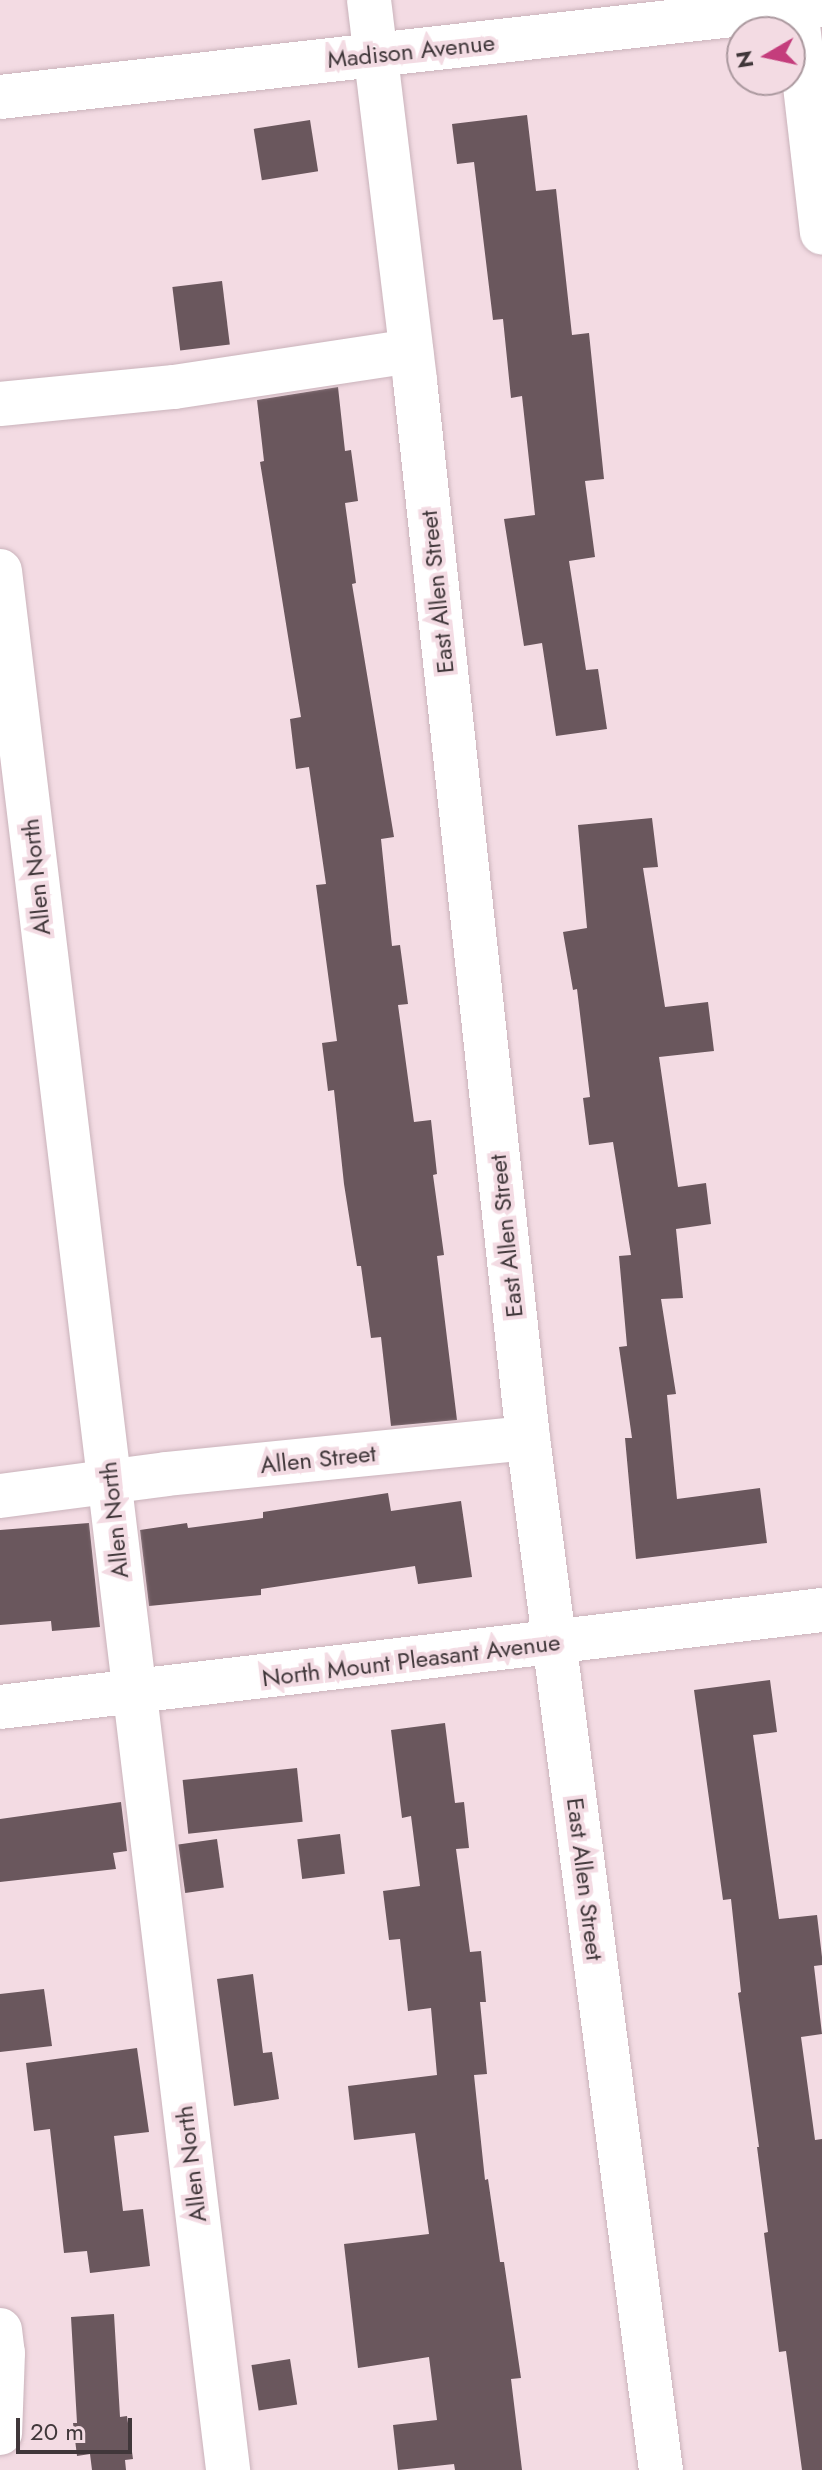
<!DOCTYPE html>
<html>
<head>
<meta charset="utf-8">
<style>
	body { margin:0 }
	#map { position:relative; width:822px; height:2470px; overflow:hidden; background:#f3dbe3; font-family:Jost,sans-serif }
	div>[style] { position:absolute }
	.building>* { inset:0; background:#6a575d; transform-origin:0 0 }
	.roads { filter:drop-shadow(0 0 2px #cab3bb) drop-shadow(0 0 2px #cab3bb) }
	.minor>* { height:44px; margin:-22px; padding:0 22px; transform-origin:22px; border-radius:22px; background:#fff }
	span { translate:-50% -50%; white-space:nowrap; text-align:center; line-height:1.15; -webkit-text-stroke:8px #f3dbe3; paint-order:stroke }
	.street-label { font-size:24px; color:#40373a }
	.north { position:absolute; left:726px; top:16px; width:80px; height:80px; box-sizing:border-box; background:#f3dbe3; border:2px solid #ab999f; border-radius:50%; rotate:261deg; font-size:22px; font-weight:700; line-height:32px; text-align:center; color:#40373a }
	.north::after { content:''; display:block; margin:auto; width:28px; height:36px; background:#c43d7c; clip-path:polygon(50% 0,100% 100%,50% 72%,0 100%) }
	.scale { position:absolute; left:16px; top:2418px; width:116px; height:36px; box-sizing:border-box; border:4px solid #40373a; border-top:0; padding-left:10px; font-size:24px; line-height:28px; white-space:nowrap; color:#40373a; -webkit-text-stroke:6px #f3dbe3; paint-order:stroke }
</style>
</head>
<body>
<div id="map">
	<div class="building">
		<div style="clip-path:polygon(527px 115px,536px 191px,556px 189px,572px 335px,589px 333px,604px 479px,585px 481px,595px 557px,569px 561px,586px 670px,598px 669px,607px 729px,556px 736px,542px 643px,524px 646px,504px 519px,535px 515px,522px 396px,511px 398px,503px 319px,493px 320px,474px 162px,457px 164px,452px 124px)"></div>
		<div style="left:310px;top:120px;width:52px;height:57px;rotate:81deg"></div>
		<div style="left:222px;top:281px;width:64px;height:50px;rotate:83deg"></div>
		<div style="clip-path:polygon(338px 387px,345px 451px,351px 450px,358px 501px,345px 503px,356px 583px,352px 584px,394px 837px,381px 839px,392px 946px,400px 945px,408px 1004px,398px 1005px,414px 1122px,431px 1120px,437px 1174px,433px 1175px,444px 1255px,437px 1256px,457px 1420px,391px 1426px,381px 1337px,371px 1338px,361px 1266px,357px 1266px,344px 1184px,334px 1090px,328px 1091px,322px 1043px,337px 1041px,316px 885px,326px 884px,309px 767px,296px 769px,290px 719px,301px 717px,260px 462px,264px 461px,257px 400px)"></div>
		<div style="clip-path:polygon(652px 818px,658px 867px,643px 868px,665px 1007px,708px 1002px,714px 1051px,659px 1057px,678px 1187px,706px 1183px,711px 1224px,676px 1229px,683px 1298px,661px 1299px,676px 1394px,667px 1395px,677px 1499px,760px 1488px,767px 1543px,636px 1559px,625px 1438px,632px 1438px,619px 1347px,627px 1346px,619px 1256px,631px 1255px,613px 1142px,589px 1145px,583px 1098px,590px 1097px,577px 989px,573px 990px,563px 932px,587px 928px,578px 825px)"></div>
		<div style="clip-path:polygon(388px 1493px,391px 1511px,461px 1501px,472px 1577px,418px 1584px,415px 1566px,261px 1589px,261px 1595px,149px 1606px,140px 1530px,187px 1523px,188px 1528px,263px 1518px,263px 1512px)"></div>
		<div style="clip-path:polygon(89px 1523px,100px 1627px,52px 1631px,51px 1621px,0 1625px,0 1530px)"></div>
		<div style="clip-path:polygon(770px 1680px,777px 1732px,753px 1735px,779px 1919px,817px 1915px,822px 1957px,822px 1965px,814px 1966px,822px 2034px,801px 2037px,815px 2140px,822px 2139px,822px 2470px,802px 2470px,786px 2351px,779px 2352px,764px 2233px,768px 2232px,757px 2147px,759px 2147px,738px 1993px,741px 1992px,731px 1899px,723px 1900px,694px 1690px)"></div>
		<div style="clip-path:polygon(445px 1723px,455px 1803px,464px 1802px,469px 1848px,456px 1849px,470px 1952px,481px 1951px,486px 2002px,480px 2002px,487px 2074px,474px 2075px,485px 2180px,488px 2179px,500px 2262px,504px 2262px,521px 2378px,511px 2379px,522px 2470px,455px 2470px,454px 2464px,398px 2470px,393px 2425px,437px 2420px,429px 2357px,358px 2368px,344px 2244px,429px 2234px,415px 2133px,354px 2140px,348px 2086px,437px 2075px,431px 2008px,408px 2011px,400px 1939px,389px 1940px,383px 1891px,420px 1886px,411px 1816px,402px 1818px,391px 1730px)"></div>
		<div style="left:297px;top:1768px;width:54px;height:115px;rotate:84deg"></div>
		<div style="clip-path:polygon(121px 1802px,127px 1851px,113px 1853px,116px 1869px,0 1882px,0 1819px)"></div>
		<div style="left:340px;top:1834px;width:40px;height:43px;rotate:83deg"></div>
		<div style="left:217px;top:1839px;width:49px;height:39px;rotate:82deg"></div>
		<div style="clip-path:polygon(253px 1974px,263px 2053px,272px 2052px,279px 2099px,234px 2106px,217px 1979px)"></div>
		<div style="clip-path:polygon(44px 1989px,52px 2046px,0 2052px,0 1994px)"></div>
		<div style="clip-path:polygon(137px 2048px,149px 2132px,114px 2136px,123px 2211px,143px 2209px,150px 2266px,90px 2273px,87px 2251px,64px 2253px,50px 2129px,34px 2131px,26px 2063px)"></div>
		<div style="clip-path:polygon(114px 2314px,120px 2417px,127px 2416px,133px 2459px,125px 2460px,126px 2470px,92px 2470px,90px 2454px,77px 2456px,73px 2423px,77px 2423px,71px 2317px)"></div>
		<div style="left:290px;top:2359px;width:46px;height:39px;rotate:81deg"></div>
	</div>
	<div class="roads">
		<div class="minor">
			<div style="left:369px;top:0;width:384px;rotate:83.1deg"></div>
			<div style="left:415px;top:381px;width:1063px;rotate:83.9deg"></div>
			<div style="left:528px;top:1438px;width:1041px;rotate:82.66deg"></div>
			<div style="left:796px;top:8px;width:226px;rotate:83.4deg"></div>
			<div style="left:0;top:97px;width:827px;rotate:-6.39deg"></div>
			<div style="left:0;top:404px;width:175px;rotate:-5.6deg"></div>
			<div style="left:174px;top:387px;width:240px;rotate:-8.6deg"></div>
			<div style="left:0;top:571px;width:1913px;rotate:83.15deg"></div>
			<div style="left:0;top:1496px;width:168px;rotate:-7.5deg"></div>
			<div style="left:167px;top:1474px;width:363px;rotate:-5.7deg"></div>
			<div style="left:0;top:1707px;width:828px;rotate:-6.73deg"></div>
			<div style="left:0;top:2330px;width:23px;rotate:83deg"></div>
			<div style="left:3px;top:2353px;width:80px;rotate:92.1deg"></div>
		</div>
	</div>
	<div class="street-label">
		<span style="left:411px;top:51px;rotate:-6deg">Madison Avenue</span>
		<span style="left:437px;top:592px;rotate:-96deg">East Allen Street</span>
		<span style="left:36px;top:877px;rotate:-96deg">Allen North</span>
		<span style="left:506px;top:1236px;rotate:-96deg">East Allen Street</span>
		<span style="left:318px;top:1459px;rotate:-6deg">Allen Street</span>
		<span style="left:114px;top:1520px;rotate:-96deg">Allen North</span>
		<span style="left:411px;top:1660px;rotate:-7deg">North Mount Pleasant Avenue</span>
		<span style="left:585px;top:1879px;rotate:83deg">East Allen Street</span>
		<span style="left:191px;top:2164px;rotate:-97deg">Allen North</span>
	</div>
	<div class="north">N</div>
	<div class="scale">20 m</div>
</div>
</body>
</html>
